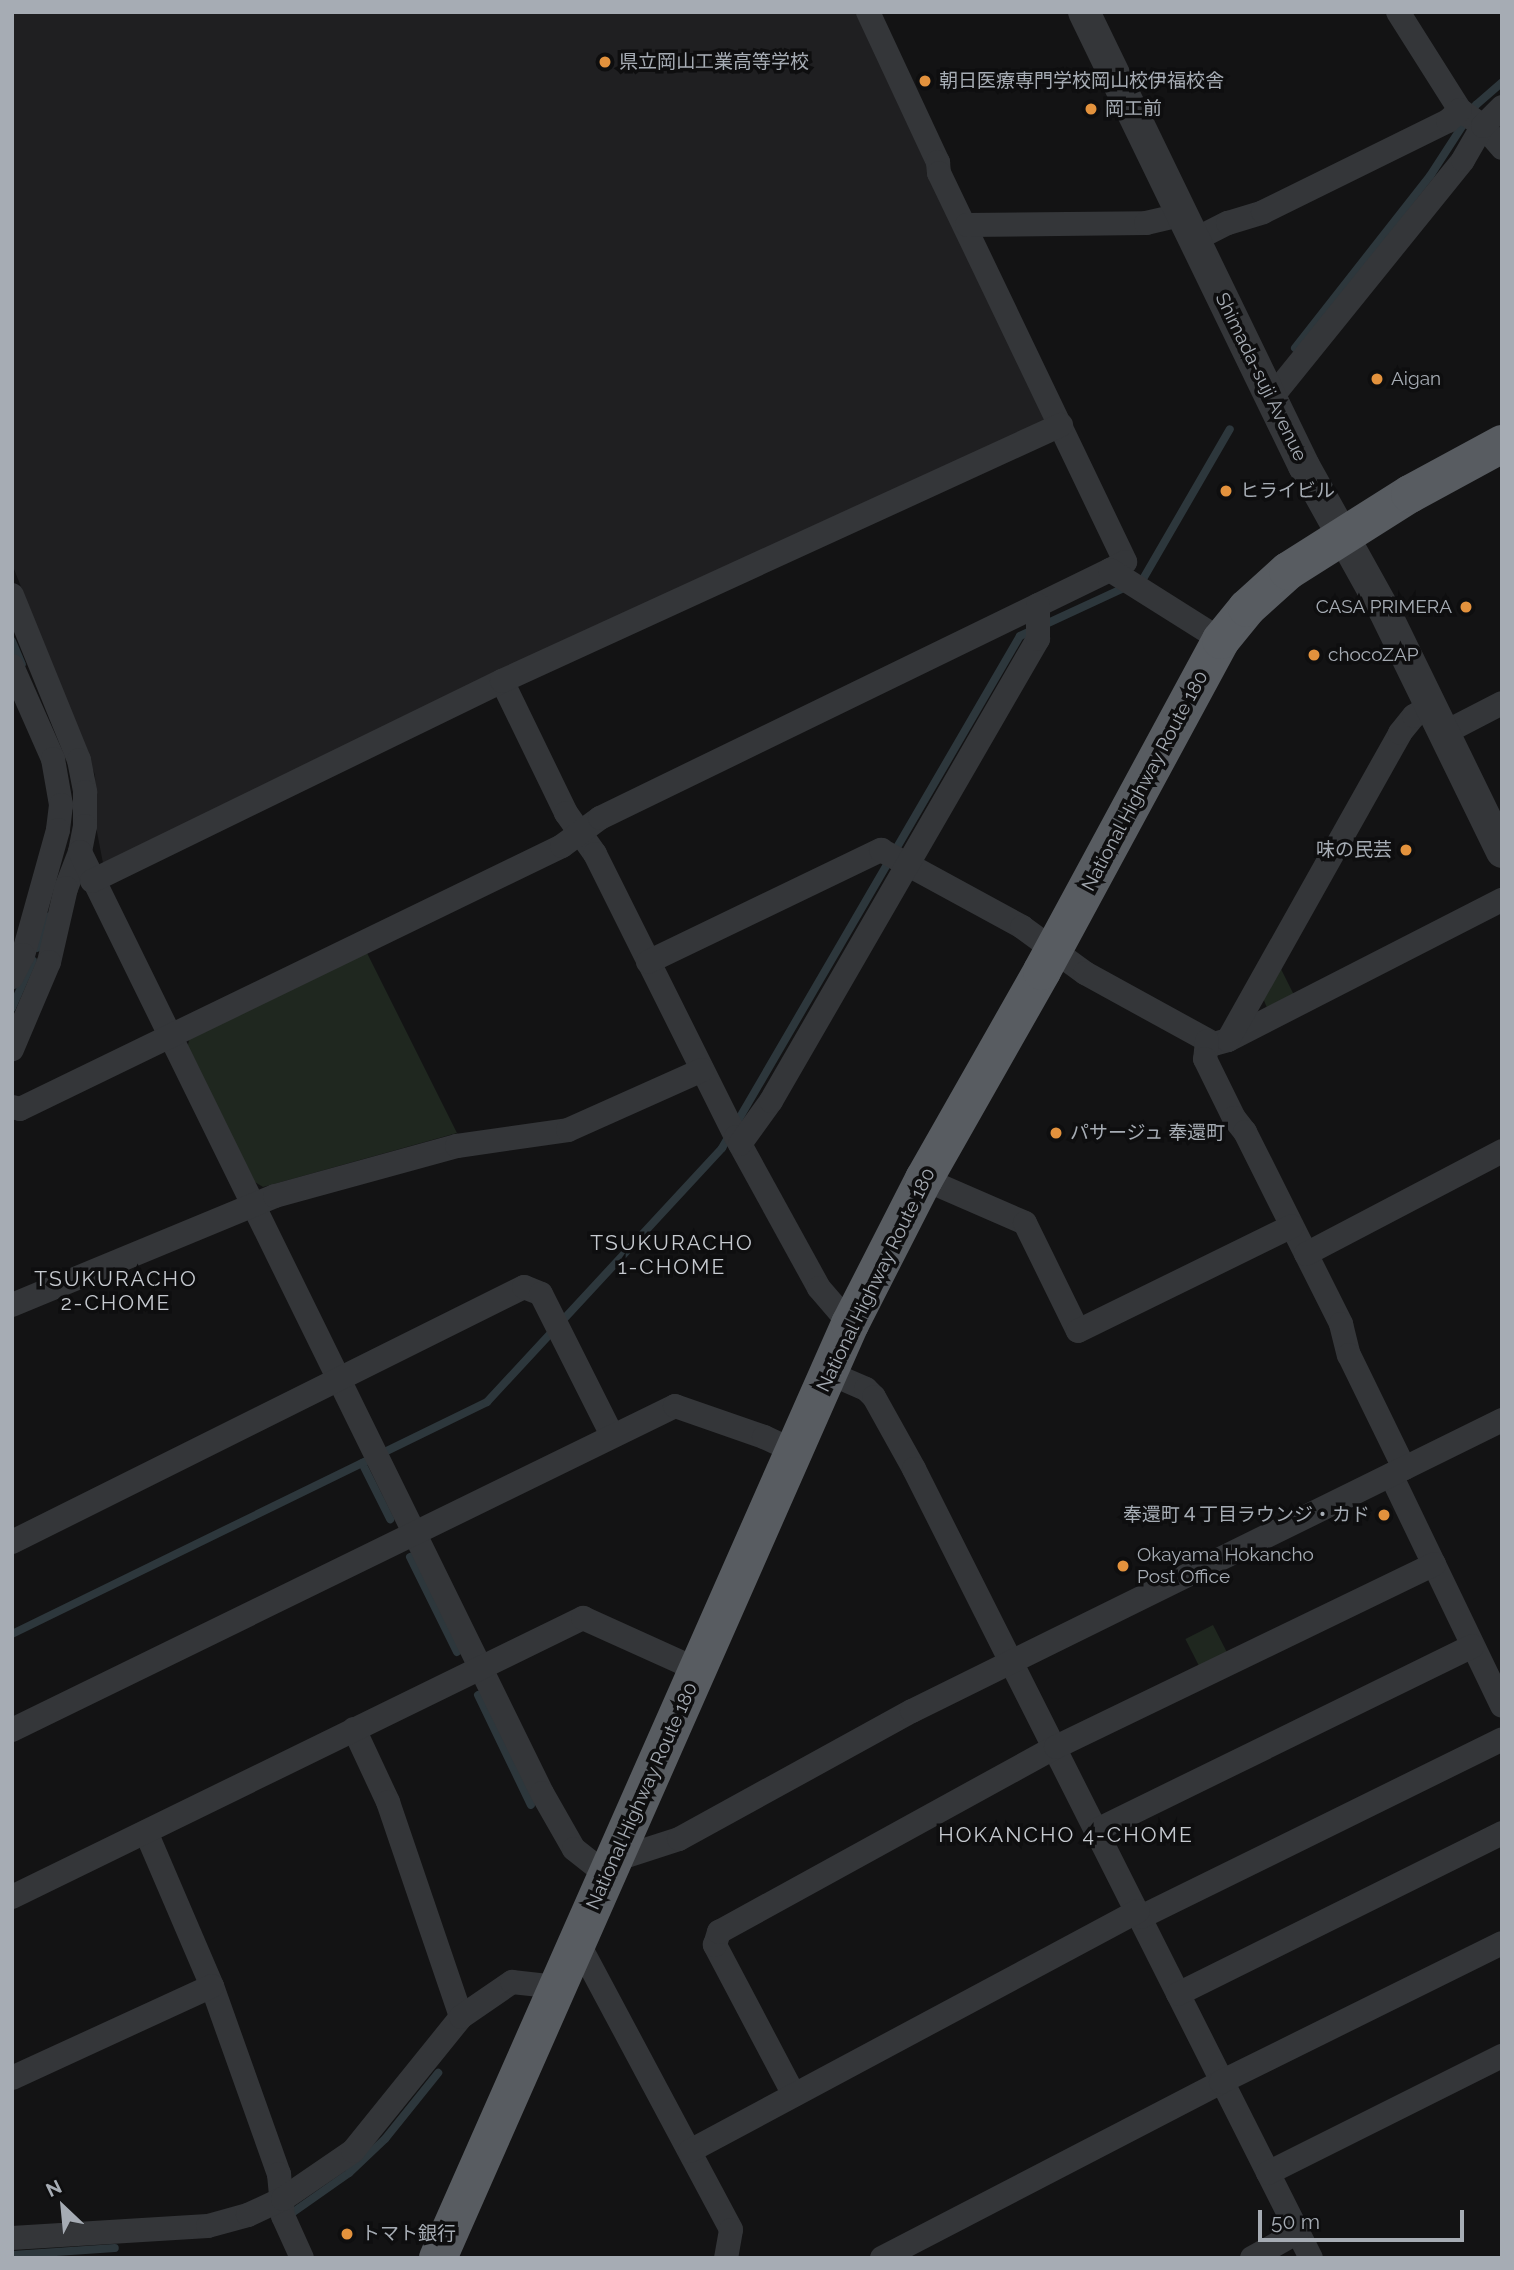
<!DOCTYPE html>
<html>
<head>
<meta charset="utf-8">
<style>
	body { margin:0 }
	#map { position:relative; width:1514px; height:2270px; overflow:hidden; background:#131314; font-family:Raleway,"Noto Sans JP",sans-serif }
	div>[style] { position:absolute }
	.built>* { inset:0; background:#1f1f21 }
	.green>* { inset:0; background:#1f271f; transform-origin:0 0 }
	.stream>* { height:8px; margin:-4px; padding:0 4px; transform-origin:4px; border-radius:4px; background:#2d373c }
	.minor>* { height:24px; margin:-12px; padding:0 12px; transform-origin:12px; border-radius:12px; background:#343639 }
	.tertiary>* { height:32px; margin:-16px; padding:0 16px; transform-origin:16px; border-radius:16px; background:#343639 }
	.trunk>* { height:38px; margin:-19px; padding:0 19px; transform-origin:19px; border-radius:19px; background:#585c61 }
	.dots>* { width:19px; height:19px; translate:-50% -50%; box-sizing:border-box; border:4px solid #0e0e0f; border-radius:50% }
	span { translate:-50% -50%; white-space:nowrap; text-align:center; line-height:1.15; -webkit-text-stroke:7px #0e0e0f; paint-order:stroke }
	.poi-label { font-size:19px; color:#a6acb4 }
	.left { translate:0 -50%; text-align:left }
	.right { translate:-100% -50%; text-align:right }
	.street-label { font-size:19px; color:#a6acb4 }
	.neighbourhood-label { font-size:21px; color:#c6cad0; letter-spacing:2px }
	.frame { position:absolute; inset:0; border:14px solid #a6acb4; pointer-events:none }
	.north { position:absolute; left:28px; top:2172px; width:70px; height:70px; -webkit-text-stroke:5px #0e0e0f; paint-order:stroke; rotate:334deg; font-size:19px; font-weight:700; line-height:28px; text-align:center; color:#a6acb4 }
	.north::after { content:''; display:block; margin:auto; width:24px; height:32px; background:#a6acb4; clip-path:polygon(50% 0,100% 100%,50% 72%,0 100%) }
	.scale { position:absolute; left:1258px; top:2210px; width:206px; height:32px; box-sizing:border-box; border:4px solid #a6acb4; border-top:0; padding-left:9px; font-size:21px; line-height:24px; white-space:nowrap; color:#a6acb4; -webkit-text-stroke:5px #0e0e0f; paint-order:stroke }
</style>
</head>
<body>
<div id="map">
	<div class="built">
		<div style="clip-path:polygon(12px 12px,856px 12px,1047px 420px,103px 863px,96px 827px,95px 775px,12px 564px)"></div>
	</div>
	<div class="green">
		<div style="clip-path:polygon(366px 951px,457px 1133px,263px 1187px,253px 1181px,187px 1049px,190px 1036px)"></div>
		<div style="clip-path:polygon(1281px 969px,1294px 995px,1267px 1008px,1263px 998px)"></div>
		<div style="left:1213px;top:1625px;width:36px;height:31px;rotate:63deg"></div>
	</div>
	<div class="stream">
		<div style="left:1295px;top:348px;width:219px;rotate:-51.9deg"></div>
		<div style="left:1430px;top:176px;width:85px;rotate:-57.1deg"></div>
		<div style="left:1476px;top:105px;width:35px;rotate:-41deg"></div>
		<div style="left:1138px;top:581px;width:5px;rotate:-22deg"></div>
		<div style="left:1143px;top:579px;width:173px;rotate:-59.9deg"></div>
		<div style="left:12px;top:641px;width:25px;rotate:67deg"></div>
		<div style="left:37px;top:948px;width:33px;rotate:-72deg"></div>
		<div style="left:12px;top:1008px;width:52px;rotate:-66.4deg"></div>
		<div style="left:362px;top:1463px;width:63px;rotate:63.4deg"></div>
		<div style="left:410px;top:1557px;width:106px;rotate:63.7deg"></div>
		<div style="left:12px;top:1634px;width:529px;rotate:-26.03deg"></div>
		<div style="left:487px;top:1402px;width:346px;rotate:-47.2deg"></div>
		<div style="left:722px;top:1148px;width:592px;rotate:-59.8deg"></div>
		<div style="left:1020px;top:636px;width:117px;rotate:-24.8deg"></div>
		<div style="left:478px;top:1695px;width:122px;rotate:64.3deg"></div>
		<div style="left:292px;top:2213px;width:70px;rotate:-35.1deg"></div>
		<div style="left:349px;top:2173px;width:50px;rotate:-43.4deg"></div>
		<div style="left:385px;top:2139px;width:85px;rotate:-51.2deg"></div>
		<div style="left:12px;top:2255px;width:103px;rotate:-3.9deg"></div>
	</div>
	<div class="minor">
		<div style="left:868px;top:12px;width:166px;rotate:65deg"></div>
		<div style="left:938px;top:162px;width:11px;rotate:85deg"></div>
		<div style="left:939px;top:173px;width:431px;rotate:64.4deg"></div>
		<div style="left:1125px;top:562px;width:17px;rotate:152deg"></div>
		<div style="left:1398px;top:12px;width:116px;rotate:57.7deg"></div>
		<div style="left:1460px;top:110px;width:28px;rotate:35deg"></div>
		<div style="left:1483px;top:126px;width:29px;rotate:49deg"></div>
		<div style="left:967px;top:225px;width:179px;rotate:-0.6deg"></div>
		<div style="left:1146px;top:223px;width:37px;rotate:-13deg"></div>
		<div style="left:1194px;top:240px;width:38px;rotate:-27deg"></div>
		<div style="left:1228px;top:223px;width:37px;rotate:-17deg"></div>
		<div style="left:1263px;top:212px;width:206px;rotate:-26.2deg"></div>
		<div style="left:1448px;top:121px;width:16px;rotate:-43deg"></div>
		<div style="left:1272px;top:397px;width:304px;rotate:-51.1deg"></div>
		<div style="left:1463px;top:160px;width:39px;rotate:-60deg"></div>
		<div style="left:1483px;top:126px;width:27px;rotate:-45deg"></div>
		<div style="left:12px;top:595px;width:178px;rotate:67.9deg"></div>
		<div style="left:79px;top:760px;width:33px;rotate:79deg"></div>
		<div style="left:85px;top:792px;width:34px;rotate:90deg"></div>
		<div style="left:85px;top:826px;width:26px;rotate:101deg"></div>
		<div style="left:80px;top:852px;width:39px;rotate:111deg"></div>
		<div style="left:66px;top:888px;width:76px;rotate:102.9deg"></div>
		<div style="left:49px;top:962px;width:95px;rotate:113deg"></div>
		<div style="left:12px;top:666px;width:102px;rotate:66.2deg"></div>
		<div style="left:53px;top:759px;width:47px;rotate:80.1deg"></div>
		<div style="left:61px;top:805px;width:25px;rotate:97deg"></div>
		<div style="left:58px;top:830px;width:130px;rotate:105.6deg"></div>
		<div style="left:23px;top:955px;width:25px;rotate:117deg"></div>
		<div style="left:502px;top:681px;width:147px;rotate:64.1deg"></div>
		<div style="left:566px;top:813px;width:50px;rotate:54.7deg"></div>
		<div style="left:595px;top:854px;width:316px;rotate:63.5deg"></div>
		<div style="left:736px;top:1137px;width:172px;rotate:61.2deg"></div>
		<div style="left:819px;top:1288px;width:48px;rotate:49.3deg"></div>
		<div style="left:1444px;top:733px;width:65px;rotate:-27.3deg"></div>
		<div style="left:80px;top:852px;width:1048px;rotate:63.85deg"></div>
		<div style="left:542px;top:1793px;width:64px;rotate:60.3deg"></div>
		<div style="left:574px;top:1849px;width:42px;rotate:38.2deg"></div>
		<div style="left:92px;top:881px;width:456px;rotate:-26deg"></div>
		<div style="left:502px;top:681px;width:615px;rotate:-24.61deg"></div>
		<div style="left:648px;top:962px;width:259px;rotate:-25.7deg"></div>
		<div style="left:881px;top:850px;width:161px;rotate:28.6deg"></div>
		<div style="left:1022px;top:927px;width:78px;rotate:36.1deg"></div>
		<div style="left:1085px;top:973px;width:147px;rotate:28.8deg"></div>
		<div style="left:1214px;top:1044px;width:15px;rotate:-16deg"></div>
		<div style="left:1228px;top:1040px;width:308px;rotate:-27.1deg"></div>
		<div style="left:1228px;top:1040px;width:352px;rotate:-60.7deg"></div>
		<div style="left:1400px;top:733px;width:22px;rotate:-51deg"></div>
		<div style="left:1414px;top:716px;width:20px;rotate:-33deg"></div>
		<div style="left:1207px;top:1041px;width:18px;rotate:96deg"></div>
		<div style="left:1205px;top:1059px;width:66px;rotate:63.8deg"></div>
		<div style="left:1234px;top:1118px;width:18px;rotate:52deg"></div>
		<div style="left:1245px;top:1132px;width:215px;rotate:63.4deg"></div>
		<div style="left:1341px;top:1324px;width:32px;rotate:76deg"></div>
		<div style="left:1349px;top:1355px;width:126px;rotate:64deg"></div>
		<div style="left:12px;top:1107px;width:8px;rotate:14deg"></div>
		<div style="left:20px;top:1109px;width:602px;rotate:-25.88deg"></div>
		<div style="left:562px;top:846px;width:47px;rotate:-36.4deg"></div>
		<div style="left:600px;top:818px;width:567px;rotate:-25.93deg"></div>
		<div style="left:1110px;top:570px;width:131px;rotate:32.2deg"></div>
		<div style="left:740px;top:1144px;width:53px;rotate:-54.2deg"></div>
		<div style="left:771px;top:1101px;width:534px;rotate:-59.98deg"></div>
		<div style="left:1038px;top:639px;width:34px;rotate:-90deg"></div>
		<div style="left:924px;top:1179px;width:110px;rotate:23.5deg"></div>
		<div style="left:1025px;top:1223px;width:120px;rotate:63.9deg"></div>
		<div style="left:1078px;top:1331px;width:238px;rotate:-26.1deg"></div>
		<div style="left:1306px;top:1254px;width:221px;rotate:-27.7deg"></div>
		<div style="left:12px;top:1305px;width:285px;rotate:-22.5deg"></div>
		<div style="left:275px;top:1196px;width:189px;rotate:-15.4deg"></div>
		<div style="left:457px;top:1146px;width:112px;rotate:-8.2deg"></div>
		<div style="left:568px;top:1130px;width:147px;rotate:-24.1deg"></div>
		<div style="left:829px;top:1373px;width:40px;rotate:23.4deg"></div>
		<div style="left:866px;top:1389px;width:11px;rotate:45deg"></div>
		<div style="left:874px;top:1397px;width:82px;rotate:60.9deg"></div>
		<div style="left:914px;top:1469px;width:883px;rotate:63.29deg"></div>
		<div style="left:1391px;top:1475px;width:256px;rotate:64.3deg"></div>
		<div style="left:12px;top:1542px;width:572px;rotate:-26.48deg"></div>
		<div style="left:524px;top:1287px;width:18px;rotate:22deg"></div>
		<div style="left:541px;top:1294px;width:158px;rotate:63.3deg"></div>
		<div style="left:354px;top:1729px;width:81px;rotate:65deg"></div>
		<div style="left:388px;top:1802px;width:227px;rotate:71.2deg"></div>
		<div style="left:12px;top:1730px;width:738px;rotate:-26.04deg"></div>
		<div style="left:675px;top:1406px;width:94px;rotate:19.2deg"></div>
		<div style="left:764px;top:1437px;width:35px;rotate:25deg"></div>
		<div style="left:1097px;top:1830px;width:418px;rotate:-26.1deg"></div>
		<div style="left:146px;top:1832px;width:168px;rotate:66.8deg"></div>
		<div style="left:212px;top:1986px;width:200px;rotate:70.4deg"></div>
		<div style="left:279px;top:2174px;width:42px;rotate:84.6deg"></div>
		<div style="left:283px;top:2216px;width:46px;rotate:65.7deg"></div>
		<div style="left:614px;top:1860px;width:68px;rotate:-17.9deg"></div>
		<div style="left:679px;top:1839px;width:266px;rotate:-28.8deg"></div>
		<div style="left:912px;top:1711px;width:658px;rotate:-26.25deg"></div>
		<div style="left:12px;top:1897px;width:636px;rotate:-26.04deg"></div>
		<div style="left:583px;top:1618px;width:126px;rotate:24.3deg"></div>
		<div style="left:1141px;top:1917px;width:402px;rotate:-26.2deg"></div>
		<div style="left:577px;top:1941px;width:327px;rotate:61.9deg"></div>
		<div style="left:731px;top:2230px;width:28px;rotate:100deg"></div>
		<div style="left:1178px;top:1994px;width:362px;rotate:-26.4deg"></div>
		<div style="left:12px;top:2078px;width:220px;rotate:-24.7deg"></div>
		<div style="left:794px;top:2095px;width:170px;rotate:-117.8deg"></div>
		<div style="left:715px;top:1945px;width:14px;rotate:-73deg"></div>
		<div style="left:719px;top:1932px;width:384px;rotate:-28.8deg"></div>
		<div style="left:1056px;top:1747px;width:420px;rotate:-25.8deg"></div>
		<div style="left:690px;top:2151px;width:508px;rotate:-28.18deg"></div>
		<div style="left:1268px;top:2173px;width:262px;rotate:-26.6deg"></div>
		<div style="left:12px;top:2238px;width:196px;rotate:-3.5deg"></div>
		<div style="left:208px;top:2226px;width:41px;rotate:-15.4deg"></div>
		<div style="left:248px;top:2215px;width:38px;rotate:-25deg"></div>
		<div style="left:283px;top:2199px;width:85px;rotate:-34.4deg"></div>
		<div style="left:353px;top:2151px;width:172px;rotate:-51.1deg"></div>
		<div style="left:461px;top:2017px;width:62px;rotate:-34.5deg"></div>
		<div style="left:512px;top:1982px;width:45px;rotate:6.3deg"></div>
		<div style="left:882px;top:2258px;width:382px;rotate:-27.4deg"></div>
		<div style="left:1221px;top:2082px;width:313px;rotate:-26.3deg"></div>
		<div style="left:1252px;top:2258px;width:53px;rotate:-29.5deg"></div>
	</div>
	<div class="tertiary">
		<div style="left:1084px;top:12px;width:504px;rotate:64.15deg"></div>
		<div style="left:1304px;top:466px;width:165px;rotate:60.9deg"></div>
		<div style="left:1384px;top:610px;width:269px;rotate:64deg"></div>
	</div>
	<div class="trunk">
		<div style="left:438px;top:2258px;width:1021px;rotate:-66.2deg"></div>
		<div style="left:850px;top:1324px;width:163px;rotate:-63deg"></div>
		<div style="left:924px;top:1179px;width:239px;rotate:-60.4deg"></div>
		<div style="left:1042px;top:971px;width:376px;rotate:-61.6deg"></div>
		<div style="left:1221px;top:640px;width:41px;rotate:-50.9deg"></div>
		<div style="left:1247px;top:608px;width:55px;rotate:-42.1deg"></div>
		<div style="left:1288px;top:571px;width:144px;rotate:-32.3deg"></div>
		<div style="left:1410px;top:494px;width:105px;rotate:-28.5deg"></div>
	</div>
	<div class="dots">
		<div style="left:605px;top:62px;background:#e3923d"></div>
		<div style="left:925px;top:81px;background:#e3923d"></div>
		<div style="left:1091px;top:109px;background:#e3923d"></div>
		<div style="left:1377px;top:379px;background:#e3923d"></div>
		<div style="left:1226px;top:491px;background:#e3923d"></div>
		<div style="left:1466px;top:607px;background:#e3923d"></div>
		<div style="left:1314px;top:655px;background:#e3923d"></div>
		<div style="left:1406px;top:850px;background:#e3923d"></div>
		<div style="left:1056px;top:1133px;background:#e3923d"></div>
		<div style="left:1384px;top:1515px;background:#e3923d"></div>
		<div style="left:1123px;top:1566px;background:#e3923d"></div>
		<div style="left:347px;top:2234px;background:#e3923d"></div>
	</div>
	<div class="poi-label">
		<span class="left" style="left:619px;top:62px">県立岡山工業高等学校</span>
		<span class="left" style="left:939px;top:81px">朝日医療専門学校岡山校伊福校舎</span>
		<span class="left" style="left:1105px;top:109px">岡工前</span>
		<span class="left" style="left:1391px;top:379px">Aigan</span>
		<span class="left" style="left:1240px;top:491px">ヒライビル</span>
		<span class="right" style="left:1452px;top:607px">CASA PRIMERA</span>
		<span class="left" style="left:1328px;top:655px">chocoZAP</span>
		<span class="right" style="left:1392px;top:850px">味の民芸</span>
		<span class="left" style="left:1070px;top:1133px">パサージュ 奉還町</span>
		<span class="right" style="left:1370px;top:1515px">奉還町４丁目ラウンジ・カド</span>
		<span class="left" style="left:1137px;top:1566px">Okayama Hokancho<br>Post Office</span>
		<span class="left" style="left:361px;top:2234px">トマト銀行</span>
	</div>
	<div class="street-label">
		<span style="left:1261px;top:377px;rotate:64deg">Shimada-suji Avenue</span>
		<span style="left:1145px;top:781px;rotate:-62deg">National Highway Route 180</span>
		<span style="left:876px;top:1280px;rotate:-64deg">National Highway Route 180</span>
		<span style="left:642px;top:1796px;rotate:-66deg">National Highway Route 180</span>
	</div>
	<div class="neighbourhood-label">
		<span style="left:672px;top:1255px">TSUKURACHO<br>1-CHOME</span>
		<span style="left:116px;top:1291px">TSUKURACHO<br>2-CHOME</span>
		<span style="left:1066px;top:1835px">HOKANCHO 4-CHOME</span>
	</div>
	<div class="frame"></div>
	<div class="north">N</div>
	<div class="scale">50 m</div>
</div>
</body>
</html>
